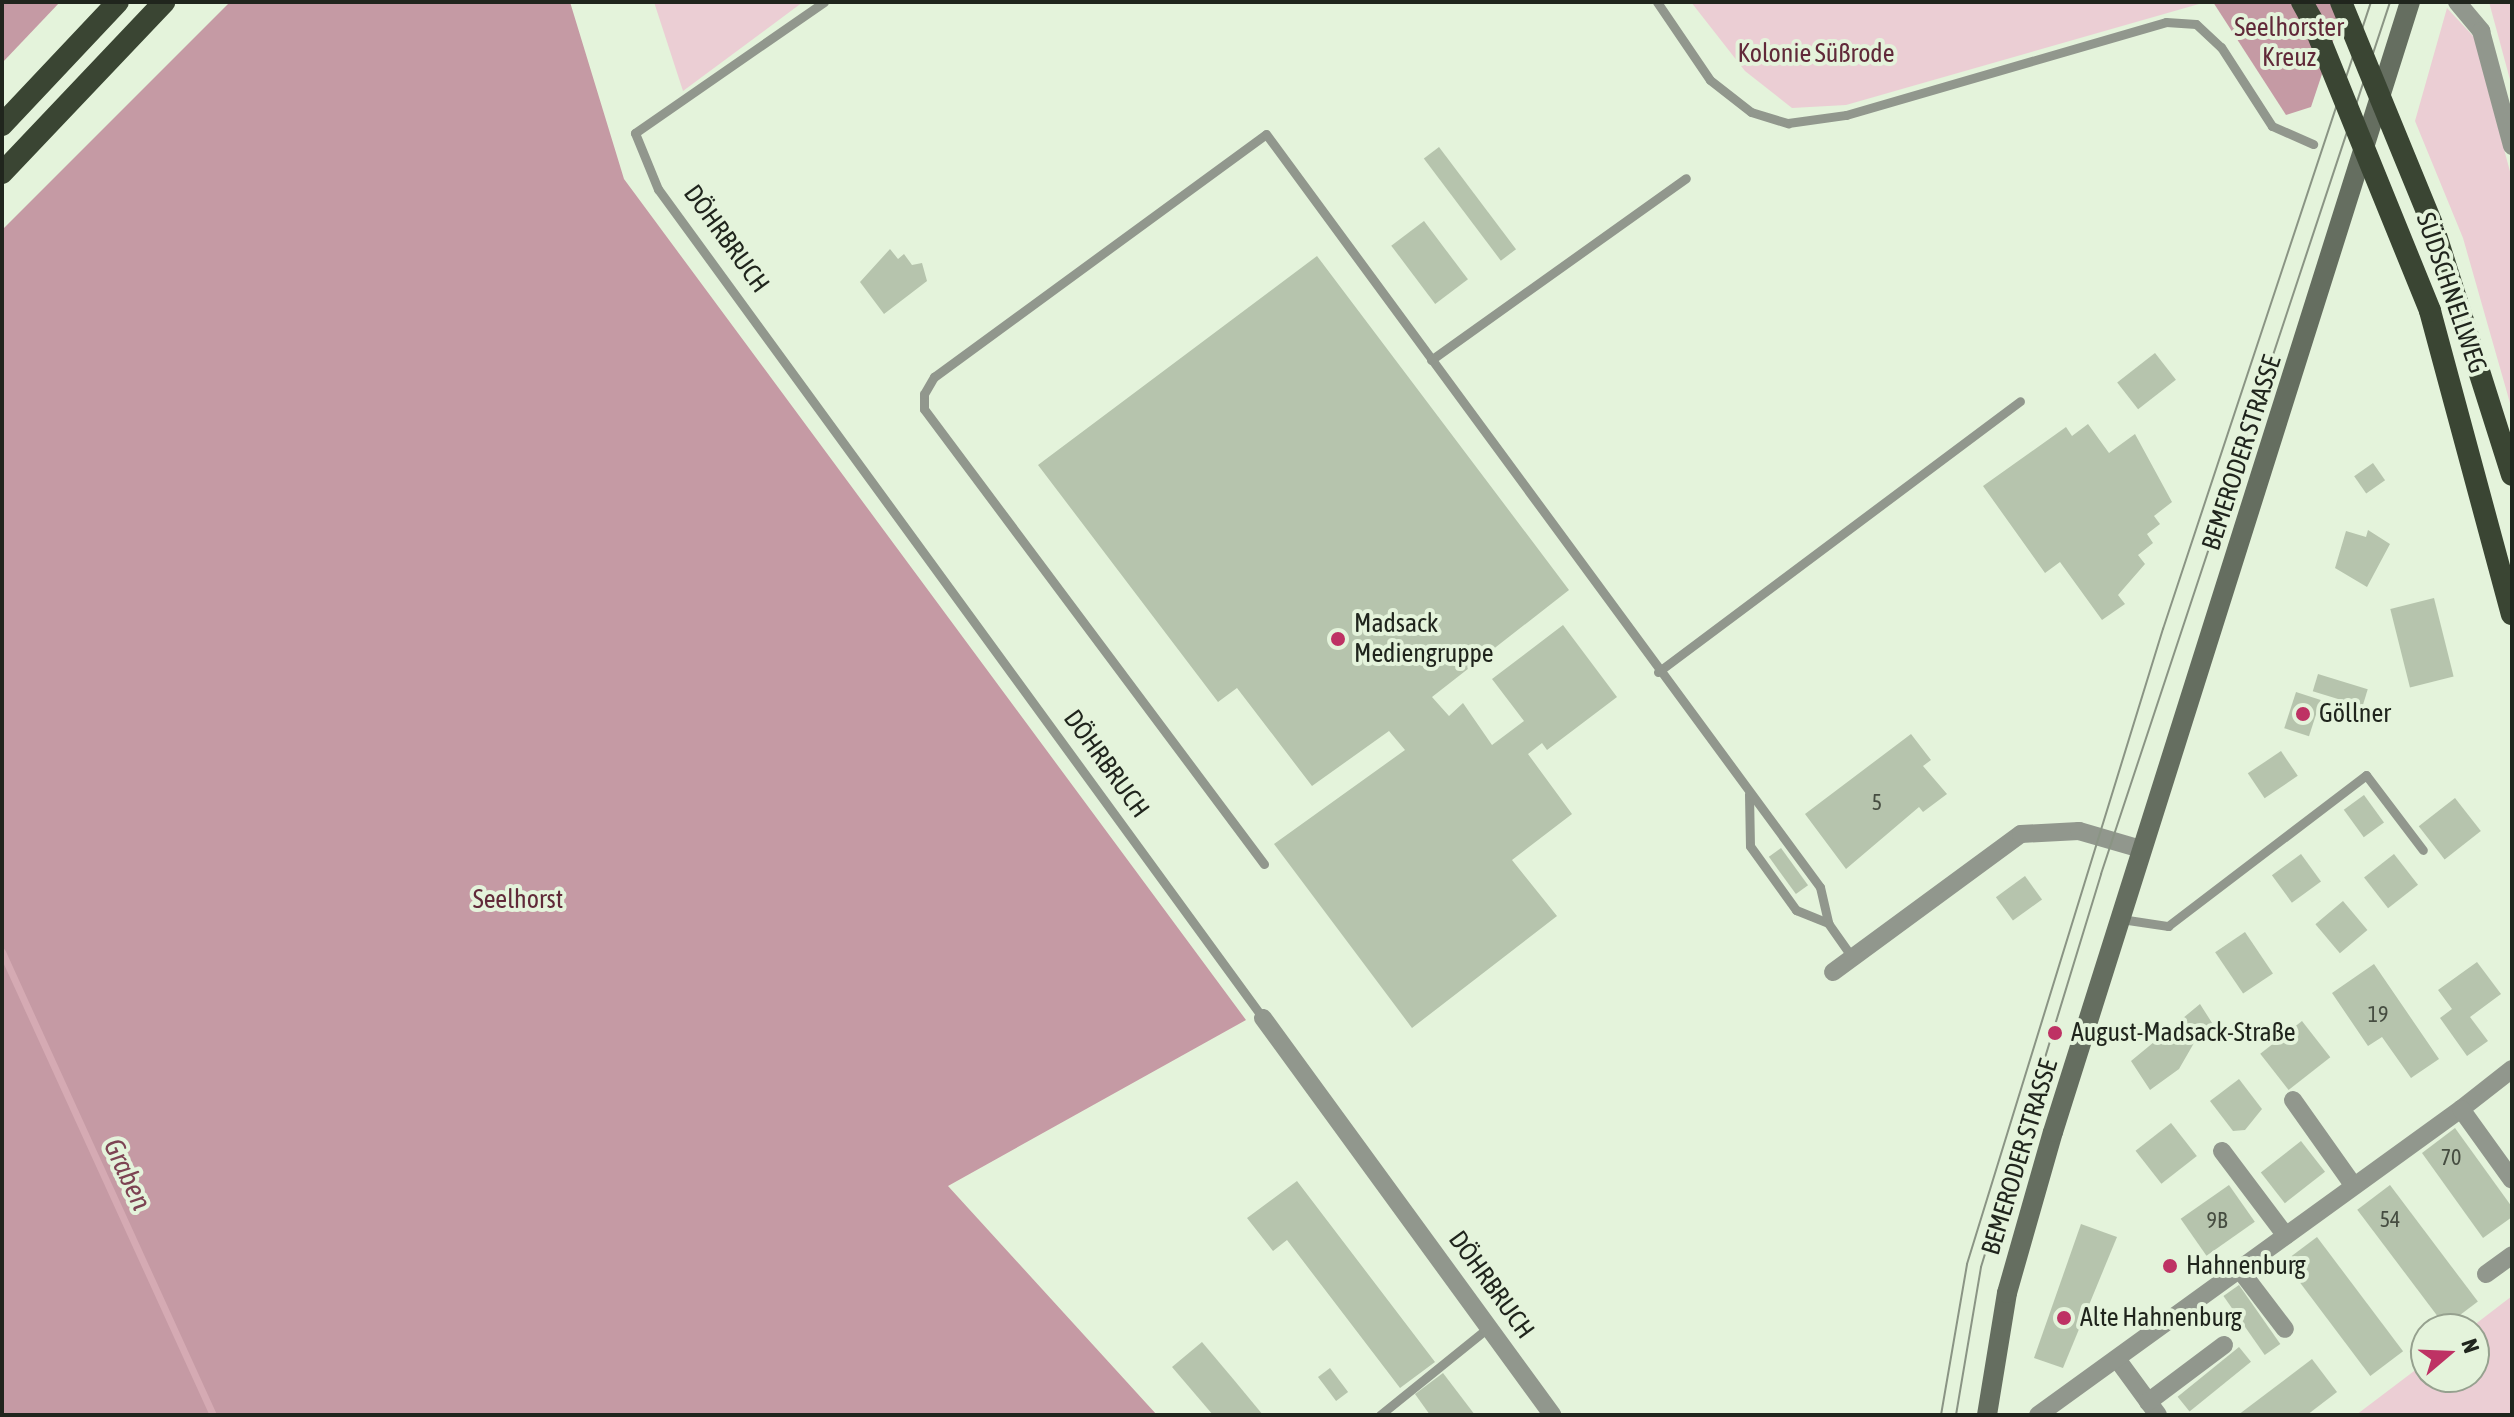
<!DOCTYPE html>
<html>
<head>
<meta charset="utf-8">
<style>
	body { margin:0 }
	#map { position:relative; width:2514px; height:1417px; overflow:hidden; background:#e4f3db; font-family:"Asap Condensed",sans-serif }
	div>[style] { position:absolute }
	.green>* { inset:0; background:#ebced4 }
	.forest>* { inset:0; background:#c59aa4 }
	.stream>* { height:7px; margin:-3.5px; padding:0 3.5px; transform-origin:3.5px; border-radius:3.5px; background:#d5aab3 }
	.building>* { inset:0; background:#b6c4ad; transform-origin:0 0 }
	.service>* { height:9px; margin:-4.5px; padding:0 4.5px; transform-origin:4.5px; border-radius:4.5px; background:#91978d }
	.minor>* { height:18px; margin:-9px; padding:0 9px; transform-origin:9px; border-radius:9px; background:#91978d }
	.secondary>* { height:20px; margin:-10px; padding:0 10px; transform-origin:10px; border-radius:10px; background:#656e60 }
	.trunk>* { height:22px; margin:-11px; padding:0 11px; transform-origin:11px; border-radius:11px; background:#3a4533 }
	.tram>* { height:2px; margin:-1px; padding:0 1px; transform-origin:1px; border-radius:1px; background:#8a9484 }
	.trunk-bridge>* { height:22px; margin:-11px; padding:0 11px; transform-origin:11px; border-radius:11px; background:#3a4533 }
	.dots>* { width:22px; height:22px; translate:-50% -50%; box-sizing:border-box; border:4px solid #e4f3db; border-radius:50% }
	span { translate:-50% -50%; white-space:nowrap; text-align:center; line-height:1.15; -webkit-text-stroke:8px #e4f3db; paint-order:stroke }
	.number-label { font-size:22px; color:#464d41 }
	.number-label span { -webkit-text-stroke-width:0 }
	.park-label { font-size:26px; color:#612939 }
	.street-label { font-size:26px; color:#20251d }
	.poi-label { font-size:26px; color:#20251d }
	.left { translate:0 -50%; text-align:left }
	.water-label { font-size:28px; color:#7d4353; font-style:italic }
	.frame { position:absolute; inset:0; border:4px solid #20251d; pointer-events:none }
	.north { position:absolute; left:2410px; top:1313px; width:80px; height:80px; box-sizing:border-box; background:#e4f3db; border:2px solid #96a18f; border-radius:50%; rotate:71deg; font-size:22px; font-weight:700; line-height:32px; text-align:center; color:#20251d }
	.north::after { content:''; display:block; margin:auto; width:28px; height:36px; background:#be3264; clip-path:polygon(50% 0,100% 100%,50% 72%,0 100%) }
</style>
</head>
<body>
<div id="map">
	<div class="green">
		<div style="clip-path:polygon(654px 2px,803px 2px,683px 91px)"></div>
		<div style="clip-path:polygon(1691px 2px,2206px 2px,1846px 105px,1792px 108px,1745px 71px)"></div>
		<div style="clip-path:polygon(2489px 2px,2512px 2px,2512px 87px)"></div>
		<div style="clip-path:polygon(2447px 8px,2474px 37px,2512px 179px,2512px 410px,2463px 238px,2415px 121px)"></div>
		<div style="clip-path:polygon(2512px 1296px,2512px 1415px,2356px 1415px,2426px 1362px,2426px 1377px,2474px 1377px,2469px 1329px)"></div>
	</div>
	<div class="forest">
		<div style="clip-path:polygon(2px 2px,60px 2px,2px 63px)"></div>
		<div style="clip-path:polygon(230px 2px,570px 2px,624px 179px,1246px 1020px,948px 1186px,1157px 1415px,2px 1415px,2px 230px)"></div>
		<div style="clip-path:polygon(2213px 2px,2346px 2px,2311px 107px,2286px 115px)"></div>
	</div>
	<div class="stream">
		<div style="left:2px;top:952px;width:509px;rotate:65.5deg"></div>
	</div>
	<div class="building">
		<div style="left:1439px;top:147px;width:128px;height:19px;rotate:53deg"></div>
		<div style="left:1424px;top:221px;width:73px;height:41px;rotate:53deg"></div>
		<div style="clip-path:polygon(890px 249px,898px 259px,904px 254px,912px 265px,922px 263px,927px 281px,884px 314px,860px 282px)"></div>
		<div style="clip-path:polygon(1317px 256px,1569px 590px,1432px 697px,1449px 716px,1463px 703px,1492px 745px,1524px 721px,1492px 679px,1563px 625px,1617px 697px,1547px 750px,1542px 743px,1528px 754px,1572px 814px,1512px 860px,1557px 916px,1412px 1028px,1274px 844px,1405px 750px,1389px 731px,1312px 786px,1237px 688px,1218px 702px,1038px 465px)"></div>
		<div style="left:2155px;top:353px;width:34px;height:48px;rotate:52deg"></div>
		<div style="clip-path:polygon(2088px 424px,2109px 453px,2135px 434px,2172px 502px,2154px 516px,2160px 524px,2147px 534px,2153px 543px,2138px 555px,2145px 564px,2118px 595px,2125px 604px,2102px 620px,2060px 562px,2045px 573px,1983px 486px,2066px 427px,2072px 436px)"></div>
		<div style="left:2373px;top:463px;width:21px;height:23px;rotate:55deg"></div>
		<div style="clip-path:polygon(2368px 530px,2390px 544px,2367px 587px,2335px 568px,2346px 531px,2366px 537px)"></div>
		<div style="left:2434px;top:598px;width:81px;height:45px;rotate:76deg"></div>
		<div style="left:2318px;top:674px;width:52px;height:18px;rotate:17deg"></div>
		<div style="left:2296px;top:692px;width:26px;height:38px;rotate:18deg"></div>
		<div style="clip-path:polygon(1911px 734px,1931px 760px,1923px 766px,1947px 794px,1923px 812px,1919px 807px,1846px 869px,1805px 814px)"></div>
		<div style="left:2281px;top:751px;width:30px;height:40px;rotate:56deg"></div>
		<div style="left:2364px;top:795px;width:34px;height:25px;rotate:54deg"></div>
		<div style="left:2455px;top:798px;width:42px;height:46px;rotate:52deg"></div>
		<div style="left:1781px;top:848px;width:46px;height:15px;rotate:54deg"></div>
		<div style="left:2301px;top:854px;width:34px;height:36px;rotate:54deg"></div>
		<div style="left:2394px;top:854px;width:39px;height:38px;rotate:52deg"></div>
		<div style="left:2025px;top:876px;width:29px;height:36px;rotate:54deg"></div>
		<div style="left:2343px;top:901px;width:38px;height:36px;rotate:50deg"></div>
		<div style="left:2245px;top:932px;width:50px;height:36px;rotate:56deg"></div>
		<div style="clip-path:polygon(2477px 962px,2501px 994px,2470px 1017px,2488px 1041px,2467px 1056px,2440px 1018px,2452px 1009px,2438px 990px)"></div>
		<div style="clip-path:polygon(2374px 964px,2439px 1059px,2411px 1078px,2382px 1037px,2368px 1046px,2332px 993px)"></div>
		<div style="clip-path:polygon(2200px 1004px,2214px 1026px,2198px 1036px,2179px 1069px,2150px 1090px,2131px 1061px)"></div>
		<div style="left:2302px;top:1021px;width:46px;height:53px;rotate:52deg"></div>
		<div style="clip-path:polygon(2239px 1079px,2262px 1109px,2245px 1130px,2233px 1131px,2210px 1101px)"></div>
		<div style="left:2171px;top:1123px;width:42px;height:45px;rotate:52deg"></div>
		<div style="clip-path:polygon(2455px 1128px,2512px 1207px,2512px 1217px,2483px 1238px,2422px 1153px)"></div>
		<div style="left:2301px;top:1141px;width:39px;height:51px;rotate:52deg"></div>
		<div style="clip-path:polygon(1297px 1181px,1435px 1362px,1400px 1388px,1287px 1240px,1273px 1251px,1247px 1218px)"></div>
		<div style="left:2229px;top:1185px;width:45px;height:59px;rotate:55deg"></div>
		<div style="left:2390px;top:1185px;width:146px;height:41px;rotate:53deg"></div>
		<div style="clip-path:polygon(2081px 1224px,2117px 1237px,2063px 1368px,2034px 1358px)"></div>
		<div style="left:2317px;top:1237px;width:143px;height:41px;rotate:53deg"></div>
		<div style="left:2239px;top:1285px;width:72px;height:19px;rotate:55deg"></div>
		<div style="clip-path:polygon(1202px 1342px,1234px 1380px,1263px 1415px,1213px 1415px,1172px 1367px)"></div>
		<div style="left:2239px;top:1347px;width:19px;height:79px;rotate:51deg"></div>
		<div style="clip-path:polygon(2312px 1359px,2337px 1392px,2307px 1415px,2238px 1415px)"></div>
		<div style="left:1330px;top:1368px;width:30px;height:15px;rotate:53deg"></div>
		<div style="clip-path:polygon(1443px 1373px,1475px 1415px,1430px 1415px,1415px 1394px)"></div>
	</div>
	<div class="service">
		<div style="left:824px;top:2px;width:230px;rotate:145.3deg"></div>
		<div style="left:635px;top:133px;width:61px;rotate:67.7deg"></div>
		<div style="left:658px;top:189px;width:1026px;rotate:53.88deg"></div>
		<div style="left:1657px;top:2px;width:94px;rotate:55.8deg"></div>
		<div style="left:1710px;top:80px;width:52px;rotate:38deg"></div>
		<div style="left:1751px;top:112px;width:39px;rotate:17deg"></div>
		<div style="left:1788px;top:123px;width:59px;rotate:-7.9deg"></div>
		<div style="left:1846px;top:115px;width:333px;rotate:-16.2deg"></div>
		<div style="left:2166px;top:22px;width:30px;rotate:4deg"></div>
		<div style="left:2196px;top:24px;width:34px;rotate:43deg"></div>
		<div style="left:2221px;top:47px;width:94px;rotate:57.2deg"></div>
		<div style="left:2272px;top:126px;width:45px;rotate:23.7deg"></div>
		<div style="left:1431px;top:360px;width:313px;rotate:-35.5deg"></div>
		<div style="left:1658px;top:672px;width:452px;rotate:-36.8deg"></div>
		<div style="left:1749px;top:794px;width:52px;rotate:88.9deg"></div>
		<div style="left:1750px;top:846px;width:79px;rotate:54.3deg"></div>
		<div style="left:1796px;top:910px;width:35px;rotate:22deg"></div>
		<div style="left:1264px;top:864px;width:568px;rotate:-126.77deg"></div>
		<div style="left:924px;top:409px;width:15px;rotate:-90deg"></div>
		<div style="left:924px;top:394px;width:20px;rotate:-60deg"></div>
		<div style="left:934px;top:377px;width:411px;rotate:-36.2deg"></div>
		<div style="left:1266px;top:134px;width:935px;rotate:53.66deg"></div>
		<div style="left:1820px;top:887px;width:37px;rotate:77deg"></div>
		<div style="left:1828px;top:923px;width:42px;rotate:54.8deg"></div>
		<div style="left:2121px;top:919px;width:48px;rotate:8.5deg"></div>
		<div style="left:2168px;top:926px;width:249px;rotate:-37.3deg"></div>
		<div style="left:2366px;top:775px;width:94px;rotate:52.8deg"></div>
		<div style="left:1380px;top:1415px;width:140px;rotate:-38.9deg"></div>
	</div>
	<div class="minor">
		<div style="left:2457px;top:2px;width:38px;rotate:50deg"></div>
		<div style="left:2481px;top:31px;width:119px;rotate:74.9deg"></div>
		<div style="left:1833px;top:972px;width:233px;rotate:-36.3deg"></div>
		<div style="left:2021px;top:834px;width:58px;rotate:-3deg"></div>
		<div style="left:2079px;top:831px;width:65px;rotate:16.2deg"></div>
		<div style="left:1263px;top:1018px;width:491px;rotate:53.9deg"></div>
		<div style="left:2293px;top:1100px;width:105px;rotate:54.7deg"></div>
		<div style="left:2461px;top:1109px;width:65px;rotate:-38.1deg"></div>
		<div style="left:2222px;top:1151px;width:106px;rotate:53deg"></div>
		<div style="left:2240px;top:1270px;width:74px;rotate:52.7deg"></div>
		<div style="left:2486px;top:1274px;width:32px;rotate:-36deg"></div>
		<div style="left:2117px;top:1359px;width:69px;rotate:53.8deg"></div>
		<div style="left:2148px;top:1402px;width:95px;rotate:-36.9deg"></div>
		<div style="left:2038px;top:1415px;width:522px;rotate:-35.88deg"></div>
		<div style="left:2461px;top:1109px;width:87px;rotate:54.3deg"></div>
	</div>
	<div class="secondary">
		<div style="left:1987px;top:1415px;width:124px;rotate:-80.7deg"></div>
		<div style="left:2007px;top:1293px;width:167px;rotate:-74.1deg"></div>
		<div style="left:2053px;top:1132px;width:1185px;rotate:-72.47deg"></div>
	</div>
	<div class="trunk">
		<div style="left:2302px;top:2px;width:21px;rotate:61deg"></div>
		<div style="left:2px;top:125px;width:169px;rotate:-46.7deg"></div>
		<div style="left:2px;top:173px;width:236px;rotate:-46.5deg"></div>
		<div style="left:2433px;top:226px;width:261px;rotate:72.4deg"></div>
		<div style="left:2430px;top:311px;width:314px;rotate:74.9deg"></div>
	</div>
	<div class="tram">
		<div style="left:1941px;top:1415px;width:153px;rotate:-80.2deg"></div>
		<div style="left:1967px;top:1264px;width:665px;rotate:-72.85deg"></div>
		<div style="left:2163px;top:629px;width:661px;rotate:-71.65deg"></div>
		<div style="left:1956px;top:1415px;width:150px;rotate:-80.4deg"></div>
		<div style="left:1981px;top:1267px;width:411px;rotate:-73deg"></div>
		<div style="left:2101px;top:874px;width:919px;rotate:-71.66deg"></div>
	</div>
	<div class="trunk-bridge">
		<div style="left:2341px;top:2px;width:242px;rotate:67.7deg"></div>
		<div style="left:2312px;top:20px;width:314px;rotate:67.9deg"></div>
	</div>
	<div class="dots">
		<div style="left:1338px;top:639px;background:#be3264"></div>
		<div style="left:2303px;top:714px;background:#be3264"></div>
		<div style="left:2055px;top:1033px;background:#be3264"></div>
		<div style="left:2170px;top:1266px;background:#be3264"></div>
		<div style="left:2064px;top:1318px;background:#be3264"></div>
	</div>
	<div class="number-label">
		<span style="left:1877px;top:803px">5</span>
		<span style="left:2378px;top:1015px">19</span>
		<span style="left:2451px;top:1158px">70</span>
		<span style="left:2390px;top:1220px">54</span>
		<span style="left:2217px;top:1221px">9B</span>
	</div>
	<div class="park-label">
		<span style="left:2289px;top:43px">Seelhorster<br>Kreuz</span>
		<span style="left:1816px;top:54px">Kolonie Süßrode</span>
		<span style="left:518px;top:900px">Seelhorst</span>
	</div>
	<div class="street-label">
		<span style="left:726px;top:239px;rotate:54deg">DÖHRBRUCH</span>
		<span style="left:2451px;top:293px;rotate:71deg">SÜDSCHNELLWEG</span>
		<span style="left:2242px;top:453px;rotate:-72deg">BEMERODER STRASSE</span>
		<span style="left:1106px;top:764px;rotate:54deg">DÖHRBRUCH</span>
		<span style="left:2020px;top:1157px;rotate:-73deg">BEMERODER STRASSE</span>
		<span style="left:1491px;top:1285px;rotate:54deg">DÖHRBRUCH</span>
	</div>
	<div class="poi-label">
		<span class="left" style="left:1354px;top:639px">Madsack<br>Mediengruppe</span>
		<span class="left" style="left:2319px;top:714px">Göllner</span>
		<span class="left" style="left:2071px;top:1033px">August-Madsack-Straße</span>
		<span class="left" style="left:2186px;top:1266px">Hahnenburg</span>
		<span class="left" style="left:2080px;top:1318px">Alte Hahnenburg</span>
	</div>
	<div class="water-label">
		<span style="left:128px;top:1174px;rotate:65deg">Graben</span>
	</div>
	<div class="frame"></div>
	<div class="north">N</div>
</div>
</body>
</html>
